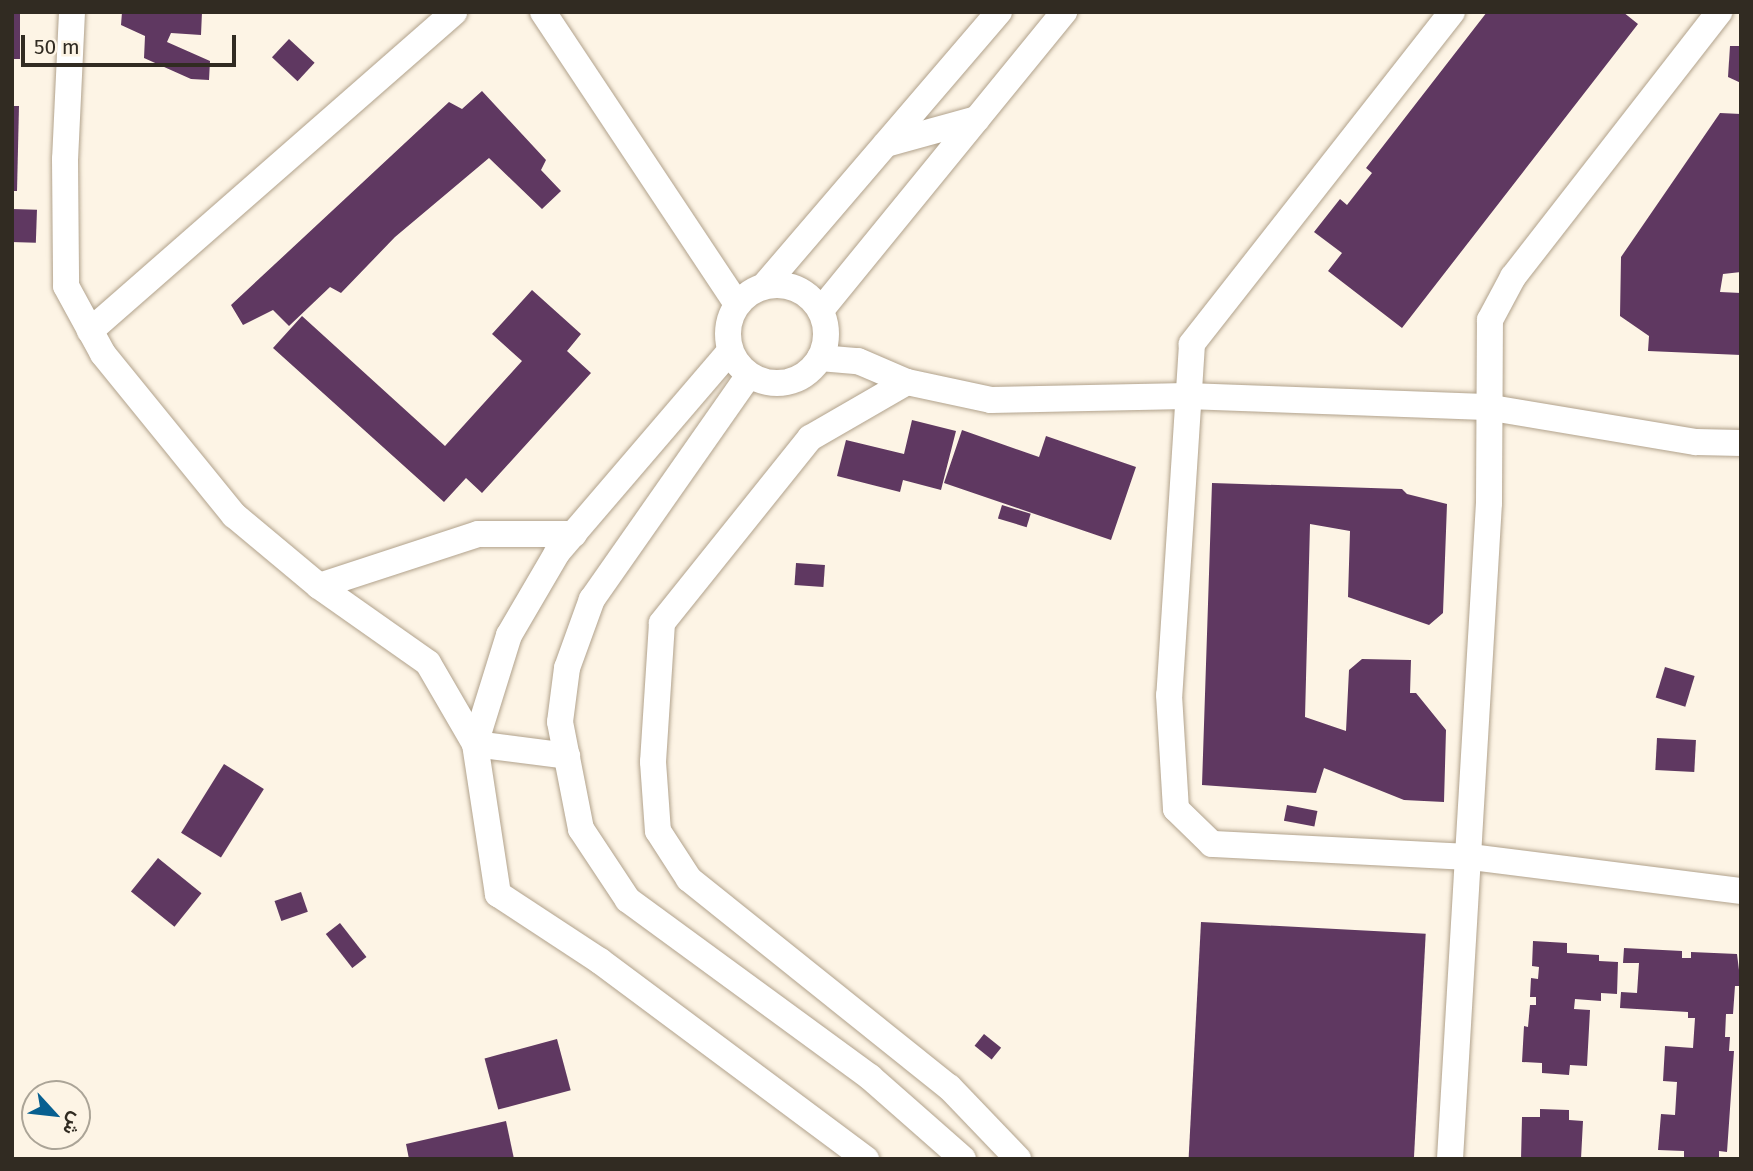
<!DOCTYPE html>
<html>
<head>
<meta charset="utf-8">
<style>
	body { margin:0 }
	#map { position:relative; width:1753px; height:1171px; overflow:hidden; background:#fdf4e5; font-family:"Fira Sans",Vazirmatn,sans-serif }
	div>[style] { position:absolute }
	.building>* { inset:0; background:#5f3861; transform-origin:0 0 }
	.roads { filter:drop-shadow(0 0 2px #b1a28c) drop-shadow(0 0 2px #b1a28c) }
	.street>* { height:26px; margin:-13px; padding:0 13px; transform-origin:13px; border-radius:13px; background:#fff }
	.street>.ring { margin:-13px; padding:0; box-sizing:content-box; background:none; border:26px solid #fff; border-radius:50% }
	span { translate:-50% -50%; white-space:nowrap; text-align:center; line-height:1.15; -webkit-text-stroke:7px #fdf4e5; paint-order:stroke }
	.frame { position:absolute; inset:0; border:14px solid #312b22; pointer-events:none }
	.north { position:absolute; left:21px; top:1080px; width:70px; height:70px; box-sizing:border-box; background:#fdf4e5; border:2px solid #aba497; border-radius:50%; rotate:117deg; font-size:19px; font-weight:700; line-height:28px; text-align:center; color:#312b22 }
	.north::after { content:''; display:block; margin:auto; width:24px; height:32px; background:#075f90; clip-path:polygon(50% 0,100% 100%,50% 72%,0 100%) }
	.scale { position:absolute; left:21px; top:35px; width:215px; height:32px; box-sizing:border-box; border:4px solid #312b22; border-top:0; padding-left:9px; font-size:21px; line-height:24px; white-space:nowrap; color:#312b22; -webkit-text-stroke:5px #fdf4e5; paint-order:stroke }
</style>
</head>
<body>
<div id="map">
	<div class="building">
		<div style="left:12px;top:12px;width:8px;height:47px"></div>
		<div style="clip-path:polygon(122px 12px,202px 12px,201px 35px,171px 33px,167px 42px,210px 61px,209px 80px,191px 79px,144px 58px,145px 36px,121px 25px)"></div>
		<div style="clip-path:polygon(1487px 12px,1623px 12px,1638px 24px,1402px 328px,1328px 271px,1342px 253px,1314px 232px,1340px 199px,1347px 205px,1372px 173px,1366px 168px)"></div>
		<div style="left:289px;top:39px;width:35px;height:25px;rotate:43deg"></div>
		<div style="clip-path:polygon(1730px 46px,1741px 46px,1741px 83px,1728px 77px)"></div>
		<div style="clip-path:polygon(482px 91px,546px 160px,541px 170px,561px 191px,542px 209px,489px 158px,395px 237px,341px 293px,330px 287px,289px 326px,273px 310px,243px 325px,231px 305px,449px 102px,462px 109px)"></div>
		<div style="clip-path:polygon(12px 106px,19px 106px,17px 191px,12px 191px)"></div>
		<div style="clip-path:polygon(1720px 113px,1741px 114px,1741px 272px,1723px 274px,1720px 292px,1741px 293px,1741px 355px,1648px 351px,1649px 336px,1620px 316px,1621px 257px)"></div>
		<div style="left:12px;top:209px;width:25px;height:33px;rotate:2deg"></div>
		<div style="clip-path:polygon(532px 290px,581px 334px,567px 351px,591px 373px,482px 493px,466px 478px,444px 502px,273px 348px,302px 316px,445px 446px,522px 361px,492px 334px)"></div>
		<div style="clip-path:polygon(912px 420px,956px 431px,941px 490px,903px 480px,900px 492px,837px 476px,846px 440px,904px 454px)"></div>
		<div style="clip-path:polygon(962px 430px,1039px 457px,1046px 436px,1136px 467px,1111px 540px,944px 483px)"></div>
		<div style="clip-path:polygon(1212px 483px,1402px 489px,1407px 494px,1447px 504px,1443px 613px,1429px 625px,1348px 597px,1350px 531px,1310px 524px,1305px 717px,1346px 731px,1349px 670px,1362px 659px,1411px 660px,1410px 693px,1416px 693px,1446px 730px,1444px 802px,1404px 800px,1324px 768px,1316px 793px,1202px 785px)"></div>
		<div style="left:1002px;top:505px;width:30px;height:14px;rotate:17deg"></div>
		<div style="left:796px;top:563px;width:29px;height:22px;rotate:4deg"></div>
		<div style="left:1665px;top:667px;width:31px;height:32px;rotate:17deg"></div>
		<div style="left:1657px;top:738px;width:39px;height:32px;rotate:3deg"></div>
		<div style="left:224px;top:764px;width:47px;height:81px;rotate:32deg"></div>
		<div style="left:1287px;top:805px;width:31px;height:16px;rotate:11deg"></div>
		<div style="left:158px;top:858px;width:56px;height:43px;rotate:39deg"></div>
		<div style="left:301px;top:892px;width:21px;height:28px;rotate:71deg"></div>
		<div style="left:1201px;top:922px;width:225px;height:237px;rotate:3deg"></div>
		<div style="left:340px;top:923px;width:43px;height:18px;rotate:52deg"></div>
		<div style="clip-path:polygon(1533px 941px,1567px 943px,1567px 953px,1599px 955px,1599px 961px,1618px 962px,1617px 994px,1601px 993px,1601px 1001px,1575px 999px,1574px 1009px,1590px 1010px,1587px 1066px,1570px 1065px,1569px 1075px,1542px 1073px,1542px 1063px,1522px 1062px,1524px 1026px,1528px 1027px,1530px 1005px,1536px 1005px,1536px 997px,1530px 997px,1531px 978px,1538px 979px,1539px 967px,1532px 966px)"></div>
		<div style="clip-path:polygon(1624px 948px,1682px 951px,1682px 958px,1691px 958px,1691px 952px,1737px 954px,1741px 986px,1735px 986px,1733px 1014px,1726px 1014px,1725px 1037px,1730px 1037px,1729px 1051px,1734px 1051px,1727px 1152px,1719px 1151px,1719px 1159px,1684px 1159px,1684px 1151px,1658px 1150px,1661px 1114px,1675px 1115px,1677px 1082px,1663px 1081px,1665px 1046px,1693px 1048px,1695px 1018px,1688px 1018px,1688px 1012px,1620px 1008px,1621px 992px,1637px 993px,1639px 963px,1623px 963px)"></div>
		<div style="left:984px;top:1034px;width:22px;height:15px;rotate:39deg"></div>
		<div style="left:557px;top:1039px;width:53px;height:75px;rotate:75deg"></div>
		<div style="clip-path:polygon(1540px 1109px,1569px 1110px,1569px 1120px,1583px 1121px,1581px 1159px,1521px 1159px,1522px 1117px,1540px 1117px)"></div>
		<div style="clip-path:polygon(506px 1121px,514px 1159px,409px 1159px,406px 1144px)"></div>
	</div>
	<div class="roads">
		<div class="street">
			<div style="left:72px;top:12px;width:147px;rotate:92.7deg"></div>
			<div style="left:65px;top:159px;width:127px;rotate:89.5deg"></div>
			<div style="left:66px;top:286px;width:77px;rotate:61.4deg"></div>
			<div style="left:103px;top:354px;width:208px;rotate:50.9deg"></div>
			<div style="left:234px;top:515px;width:111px;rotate:39.9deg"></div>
			<div style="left:319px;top:586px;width:133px;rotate:35.2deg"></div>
			<div style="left:428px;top:663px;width:94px;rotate:59.9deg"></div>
			<div style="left:475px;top:744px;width:93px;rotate:7.4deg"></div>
			<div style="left:543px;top:12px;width:351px;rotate:56.4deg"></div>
			<div style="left:1452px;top:12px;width:422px;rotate:128.1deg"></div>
			<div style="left:1192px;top:344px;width:352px;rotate:93.7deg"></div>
			<div style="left:1169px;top:695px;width:114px;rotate:86.5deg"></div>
			<div style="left:1176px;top:809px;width:50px;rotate:44.2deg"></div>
			<div style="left:1212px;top:844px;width:259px;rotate:2.9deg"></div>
			<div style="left:1471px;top:857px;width:272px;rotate:7.2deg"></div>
			<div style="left:886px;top:144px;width:94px;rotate:-15.4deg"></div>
			<div class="ring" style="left:728px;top:285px;width:72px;height:72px"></div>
			<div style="left:764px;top:286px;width:361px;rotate:-49.4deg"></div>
			<div style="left:821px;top:310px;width:385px;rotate:-50.8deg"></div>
			<div style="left:90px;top:331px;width:484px;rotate:-41.2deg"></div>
			<div style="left:730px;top:351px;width:266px;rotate:130.6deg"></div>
			<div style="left:557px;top:553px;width:95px;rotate:120.3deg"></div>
			<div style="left:509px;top:635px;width:114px;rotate:107.3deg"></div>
			<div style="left:475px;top:744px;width:152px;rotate:81.3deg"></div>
			<div style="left:498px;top:894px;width:122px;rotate:33.3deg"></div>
			<div style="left:600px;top:961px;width:332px;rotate:36.7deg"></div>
			<div style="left:820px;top:358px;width:38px;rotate:5deg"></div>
			<div style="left:858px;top:361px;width:53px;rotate:23.2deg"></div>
			<div style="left:907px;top:382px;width:86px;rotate:12.1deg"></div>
			<div style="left:991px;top:400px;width:196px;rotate:-1.2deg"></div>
			<div style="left:1187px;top:396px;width:299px;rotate:2.1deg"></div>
			<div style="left:1486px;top:407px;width:213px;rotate:9.5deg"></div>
			<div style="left:1696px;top:442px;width:45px;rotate:1.3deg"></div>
			<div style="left:749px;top:375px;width:274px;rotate:125deg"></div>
			<div style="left:592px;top:599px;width:73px;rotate:109.9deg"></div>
			<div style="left:567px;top:668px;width:54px;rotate:97.4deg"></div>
			<div style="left:560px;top:722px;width:109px;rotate:78.9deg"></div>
			<div style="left:581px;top:829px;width:85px;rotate:56.5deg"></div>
			<div style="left:628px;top:900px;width:300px;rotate:36.2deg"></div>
			<div style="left:870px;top:1077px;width:124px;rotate:41.4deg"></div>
			<div style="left:907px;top:382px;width:112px;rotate:150deg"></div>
			<div style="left:810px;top:438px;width:237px;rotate:128.7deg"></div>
			<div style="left:662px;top:623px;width:139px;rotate:93.7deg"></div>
			<div style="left:653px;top:762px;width:69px;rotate:85.9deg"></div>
			<div style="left:658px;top:831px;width:57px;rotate:57.1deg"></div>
			<div style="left:689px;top:879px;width:333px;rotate:38.7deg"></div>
			<div style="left:949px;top:1087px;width:100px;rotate:46.2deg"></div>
			<div style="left:319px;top:586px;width:167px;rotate:-18.1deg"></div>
			<div style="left:478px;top:534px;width:96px"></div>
			<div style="left:1450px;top:1159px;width:657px;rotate:-86.6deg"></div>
			<div style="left:1489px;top:503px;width:183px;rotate:-89.7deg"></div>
			<div style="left:1490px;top:320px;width:49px;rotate:-61.9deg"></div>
			<div style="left:1513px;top:277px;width:336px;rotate:-52.1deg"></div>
		</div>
	</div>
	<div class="frame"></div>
	<div class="north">ش</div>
	<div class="scale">50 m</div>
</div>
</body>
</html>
